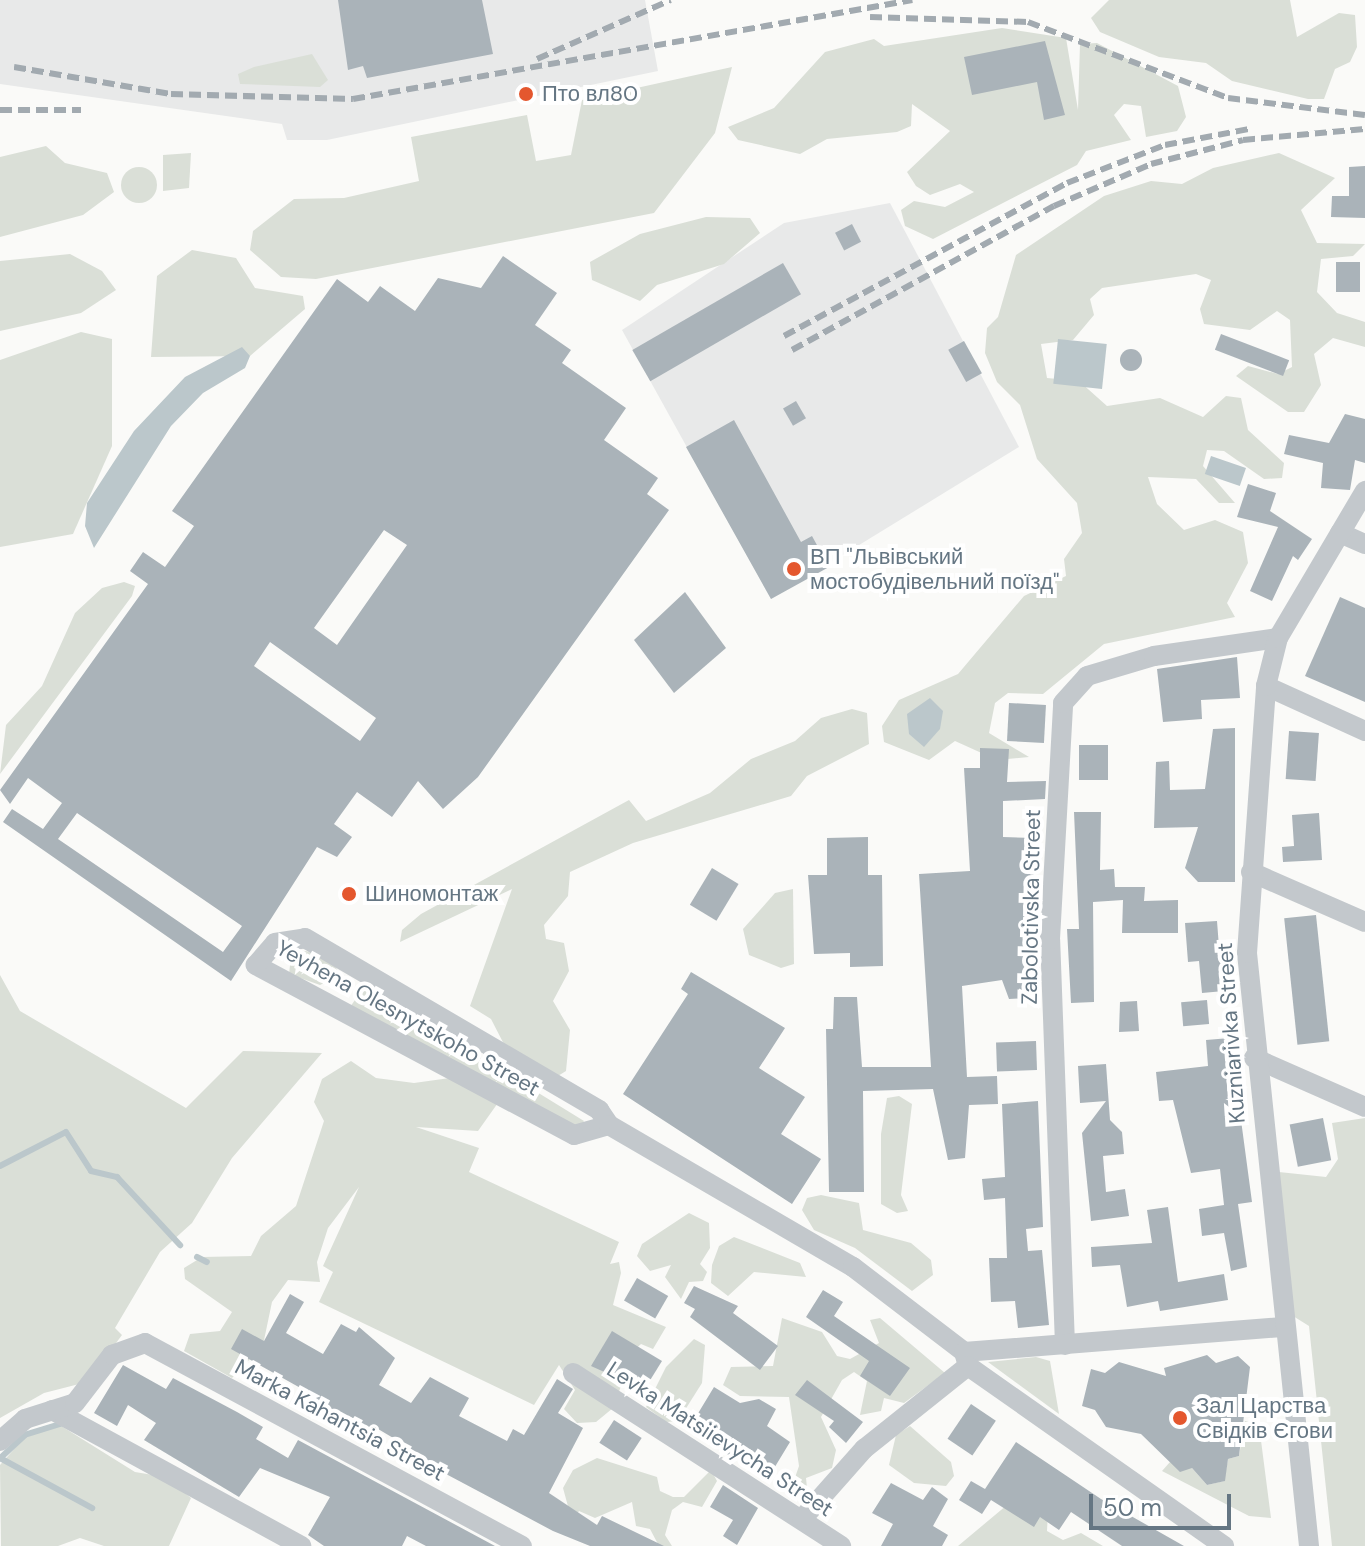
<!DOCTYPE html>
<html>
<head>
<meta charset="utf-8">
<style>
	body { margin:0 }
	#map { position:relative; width:1365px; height:1546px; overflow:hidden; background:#fafaf8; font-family:"DM Sans",sans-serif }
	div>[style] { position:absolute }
	.built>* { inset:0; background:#e8e9e9 }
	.green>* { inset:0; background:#dadfd7 }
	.round { border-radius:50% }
	.water>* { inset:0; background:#bbc7cb; transform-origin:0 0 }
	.stream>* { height:6px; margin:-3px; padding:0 3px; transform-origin:3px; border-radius:3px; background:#bbc7cb }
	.building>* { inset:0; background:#aab3b9; transform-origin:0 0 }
	.minor>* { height:20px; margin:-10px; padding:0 10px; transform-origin:10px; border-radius:10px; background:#c3c8cc }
	.rail>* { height:6px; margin-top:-3px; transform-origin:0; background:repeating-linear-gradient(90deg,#a2aab0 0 12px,transparent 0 18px) }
	.dots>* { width:22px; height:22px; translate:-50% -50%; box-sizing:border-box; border:4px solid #fff; border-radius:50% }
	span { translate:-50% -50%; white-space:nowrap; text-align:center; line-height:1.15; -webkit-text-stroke:8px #fff; paint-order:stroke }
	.poi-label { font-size:22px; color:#657683 }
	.left { translate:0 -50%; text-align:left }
	.street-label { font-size:22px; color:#657683 }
	.scale { position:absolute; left:1089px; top:1494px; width:142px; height:36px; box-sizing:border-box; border:4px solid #657683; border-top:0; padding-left:10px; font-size:24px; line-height:28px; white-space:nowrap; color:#657683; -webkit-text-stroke:6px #fff; paint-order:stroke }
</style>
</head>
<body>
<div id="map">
	<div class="built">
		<div style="clip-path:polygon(0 0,645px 0,658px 71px,327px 140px,287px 140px,282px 124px,0 84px)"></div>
		<div style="clip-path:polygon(890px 203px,1019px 447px,771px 599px,622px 330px,784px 223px)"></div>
	</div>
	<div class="green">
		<div style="clip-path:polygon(1109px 0,1290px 0,1297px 37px,1339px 13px,1355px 15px,1357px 47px,1350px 62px,1335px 69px,1324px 99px,1308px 99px,1232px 81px,1206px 63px,1159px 57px,1100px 32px,1091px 18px)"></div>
		<div style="clip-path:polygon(1002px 28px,1066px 38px,1078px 110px,1080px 44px,1097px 43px,1178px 86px,1186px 117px,1177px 131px,1146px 137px,1141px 106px,1124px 104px,1114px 115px,1131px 140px,1086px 151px,1077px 165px,933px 239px,905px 226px,901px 210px,914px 201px,945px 207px,974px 192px,960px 184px,930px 195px,916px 186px,907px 172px,950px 131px,912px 104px,911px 126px,897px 132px,827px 139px,800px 154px,738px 140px,728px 127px,774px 108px,825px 52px,874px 39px,884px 46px)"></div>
		<div style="clip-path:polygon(312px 54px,328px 80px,320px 87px,240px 84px,238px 74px,254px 67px)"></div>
		<div style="clip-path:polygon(732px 67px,715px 133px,654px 213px,316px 279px,281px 277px,250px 250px,253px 231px,294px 199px,344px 198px,419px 181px,411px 137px,527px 115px,536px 161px,571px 155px,582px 100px)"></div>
		<div style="clip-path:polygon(46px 146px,65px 163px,107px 173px,114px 192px,83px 215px,0 237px,0 157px)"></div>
		<div style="clip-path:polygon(191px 153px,189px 188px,163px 191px,163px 155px)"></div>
		<div style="clip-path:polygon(1279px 153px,1335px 178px,1301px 210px,1317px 243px,1365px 244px,1353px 256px,1321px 259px,1317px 292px,1337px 313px,1365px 322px,1365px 347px,1333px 338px,1314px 354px,1321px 385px,1304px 412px,1288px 412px,1236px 376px,1248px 366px,1278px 374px,1292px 367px,1290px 320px,1277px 311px,1250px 330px,1204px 324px,1200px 309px,1211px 280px,1196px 274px,1102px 288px,1090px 299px,1094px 315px,1073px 340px,1041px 344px,1047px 378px,1079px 381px,1107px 406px,1160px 398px,1203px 417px,1226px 396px,1241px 398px,1248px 430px,1284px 463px,1282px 478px,1264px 479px,1224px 451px,1207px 450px,1203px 466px,1235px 503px,1219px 503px,1196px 479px,1148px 477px,1157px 504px,1184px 530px,1215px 520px,1243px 532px,1248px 563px,1227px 603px,1235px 617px,1104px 644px,1043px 694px,1008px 693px,995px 703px,989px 733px,1029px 757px,997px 760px,955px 741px,929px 760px,884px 742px,882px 726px,899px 700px,958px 674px,1024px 596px,1066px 576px,1064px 559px,1082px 533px,1077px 503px,1037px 459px,1020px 405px,997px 382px,985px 353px,987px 328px,998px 317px,1016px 255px,1104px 196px,1151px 181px,1182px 184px,1213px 168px)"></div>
		<div class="round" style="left:121px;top:167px;width:36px;height:36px"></div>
		<div style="clip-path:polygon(706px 217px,750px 218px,760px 233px,724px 264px,657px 285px,640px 301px,592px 280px,590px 262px,640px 234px)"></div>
		<div style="clip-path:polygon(192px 250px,236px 258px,255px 288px,303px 296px,305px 309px,250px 356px,151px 357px,157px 276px)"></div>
		<div style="clip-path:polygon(70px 254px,102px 271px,116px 290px,81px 313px,0 331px,0 261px)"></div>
		<div style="clip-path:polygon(81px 332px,112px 339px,112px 446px,73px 534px,0 547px,0 360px)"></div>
		<div style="clip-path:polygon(124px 582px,135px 586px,132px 596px,0 774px,6px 725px,42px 686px,75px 613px,102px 588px)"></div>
		<div style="clip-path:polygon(852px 709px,867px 713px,869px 744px,807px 776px,791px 796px,633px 843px,570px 872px,568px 896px,544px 925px,546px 939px,564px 943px,569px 971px,553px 1001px,570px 1030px,566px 1071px,553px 1079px,508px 1052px,491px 1019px,470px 1006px,512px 889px,400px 942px,402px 930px,421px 914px,629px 800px,646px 821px,710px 793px,751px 759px,795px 741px,821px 718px)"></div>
		<div style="clip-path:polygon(793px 889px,794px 964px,781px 968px,749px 955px,743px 929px,775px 893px)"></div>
		<div style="clip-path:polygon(306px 951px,332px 960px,340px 975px,320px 985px,289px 974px,291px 957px)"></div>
		<div style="clip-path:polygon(0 975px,20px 1011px,186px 1108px,243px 1051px,322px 1053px,232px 1158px,192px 1223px,160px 1252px,115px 1328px,122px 1335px,101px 1363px,83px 1383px,44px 1393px,0 1418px)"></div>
		<div style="clip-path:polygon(365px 986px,584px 1121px,578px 1130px,350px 1007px)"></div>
		<div style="clip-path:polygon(351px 1061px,376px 1078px,414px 1083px,457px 1077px,500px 1100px,478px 1131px,416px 1127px,479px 1148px,469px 1172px,619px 1242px,610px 1264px,619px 1262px,621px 1273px,613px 1305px,666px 1327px,653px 1349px,641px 1344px,630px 1354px,615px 1378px,621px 1386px,613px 1408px,596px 1422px,577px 1423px,564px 1409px,575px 1390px,559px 1365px,534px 1405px,319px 1302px,333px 1272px,323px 1266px,359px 1187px,328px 1228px,317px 1262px,320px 1282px,288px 1280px,272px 1302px,263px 1345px,232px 1378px,184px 1351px,190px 1334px,220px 1331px,232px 1312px,185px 1279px,184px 1268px,202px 1257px,251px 1256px,261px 1236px,296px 1206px,324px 1121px,314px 1102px,322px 1079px)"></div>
		<div style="clip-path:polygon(899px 1096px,912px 1104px,901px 1195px,908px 1211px,897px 1213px,881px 1204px,881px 1134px,887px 1098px)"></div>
		<div style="clip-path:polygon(1365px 1118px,1365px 1546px,1332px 1546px,1309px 1326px,1293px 1316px,1279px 1172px,1326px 1177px,1338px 1159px,1332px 1123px)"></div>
		<div style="clip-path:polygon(821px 1195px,859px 1203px,863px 1230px,911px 1243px,931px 1260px,933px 1275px,912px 1291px,855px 1248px,814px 1230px,802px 1210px,807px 1198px)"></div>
		<div style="clip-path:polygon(689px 1213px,709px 1223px,710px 1248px,700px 1264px,707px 1272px,703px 1281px,689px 1282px,681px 1299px,665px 1277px,671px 1265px,650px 1271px,637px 1256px,642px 1244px)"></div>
		<div style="clip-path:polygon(734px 1237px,800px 1263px,806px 1277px,754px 1272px,728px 1296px,711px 1283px,712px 1265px,719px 1246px)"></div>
		<div style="clip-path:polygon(782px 1318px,822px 1332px,837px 1356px,850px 1359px,879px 1343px,870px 1320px,880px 1318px,945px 1373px,904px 1403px,884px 1398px,881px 1411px,860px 1415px,867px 1381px,854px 1372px,842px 1380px,821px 1417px,836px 1450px,832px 1468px,806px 1478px,807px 1488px,796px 1499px,790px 1492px,799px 1466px,789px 1397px,740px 1396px,723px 1385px,731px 1367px,773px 1366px)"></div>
		<div style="clip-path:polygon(694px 1339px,705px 1345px,702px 1383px,678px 1421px,666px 1422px,646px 1407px,666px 1367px)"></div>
		<div style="clip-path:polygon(1036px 1357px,1050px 1361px,1059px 1414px,988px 1362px)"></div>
		<div style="clip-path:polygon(1245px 1421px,1259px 1425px,1271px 1518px,1249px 1516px,1162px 1471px,1170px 1462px,1192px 1468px,1207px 1485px,1224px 1481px,1228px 1459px,1239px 1456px)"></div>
		<div style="clip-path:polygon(58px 1424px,135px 1472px,165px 1477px,191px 1498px,169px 1546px,104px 1546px,80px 1538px,58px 1546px,1px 1546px,0 1465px,24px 1438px)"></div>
		<div style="clip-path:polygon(910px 1426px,951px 1462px,954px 1476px,946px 1486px,914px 1483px,889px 1465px,896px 1435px)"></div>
		<div style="clip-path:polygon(597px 1458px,657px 1477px,660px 1491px,673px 1497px,684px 1497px,711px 1470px,717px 1481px,702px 1507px,683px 1502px,672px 1510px,665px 1535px,672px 1546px,659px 1546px,650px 1529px,636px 1526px,632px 1502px,595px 1518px,579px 1511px,572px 1521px,563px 1488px,573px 1470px)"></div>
		<div style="clip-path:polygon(1007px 1505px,1048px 1512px,1047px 1531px,1063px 1540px,1081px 1533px,1103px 1546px,958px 1546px)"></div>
	</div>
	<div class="water">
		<div style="left:1058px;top:339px;width:49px;height:45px;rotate:6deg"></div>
		<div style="clip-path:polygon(242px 347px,250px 356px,245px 368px,203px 393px,171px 426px,94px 548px,85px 526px,87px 503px,134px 431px,185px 377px)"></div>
		<div style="left:1211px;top:456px;width:37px;height:19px;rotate:19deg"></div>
		<div style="clip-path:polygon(930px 698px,943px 711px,940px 729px,924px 747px,909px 734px,907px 714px)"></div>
	</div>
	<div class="stream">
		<div style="left:0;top:1166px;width:74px;rotate:-27.3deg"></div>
		<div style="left:66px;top:1132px;width:46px;rotate:57.3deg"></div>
		<div style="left:91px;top:1171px;width:27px;rotate:13deg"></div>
		<div style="left:117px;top:1177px;width:93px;rotate:47.2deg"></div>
		<div style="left:197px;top:1257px;width:11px;rotate:27deg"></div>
		<div style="left:60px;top:1424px;width:37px;rotate:163deg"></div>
		<div style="left:25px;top:1435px;width:34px;rotate:137deg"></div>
		<div style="left:0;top:1458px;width:105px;rotate:28.5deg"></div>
	</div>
	<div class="building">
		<div style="clip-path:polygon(338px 0,482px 0,493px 54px,367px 78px,363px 66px,348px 70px)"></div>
		<div style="clip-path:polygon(1045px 41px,1065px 115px,1044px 120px,1037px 82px,972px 95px,964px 57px)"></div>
		<div style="clip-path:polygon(1365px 166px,1365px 218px,1331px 217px,1332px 196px,1349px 196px,1349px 167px)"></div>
		<div style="left:852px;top:224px;width:20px;height:19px;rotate:63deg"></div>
		<div style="clip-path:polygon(evenodd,503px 256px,557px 293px,535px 325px,571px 350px,562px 363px,626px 408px,604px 440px,658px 478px,647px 494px,669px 510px,478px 777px,443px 809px,418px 781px,392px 817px,357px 792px,334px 824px,352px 837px,337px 857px,317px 847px,231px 981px,3px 822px,12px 809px,43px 829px,62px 803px,28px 778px,10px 804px,0 790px,148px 584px,130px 571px,143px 552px,165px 567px,194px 526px,172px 511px,337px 279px,368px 302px,380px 286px,415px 311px,438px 278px,481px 288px,503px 256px,384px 530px,407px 545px,337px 645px,314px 628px,384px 530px,503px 256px,270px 642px,376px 718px,360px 741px,254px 666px,270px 642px,503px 256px,77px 813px,242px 926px,223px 952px,58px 839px,77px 813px)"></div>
		<div style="left:1336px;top:262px;width:24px;height:30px"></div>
		<div style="left:783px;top:263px;width:36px;height:174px;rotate:60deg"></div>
		<div style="left:1221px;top:334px;width:73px;height:17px;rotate:21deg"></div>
		<div style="left:964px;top:341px;width:37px;height:18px;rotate:61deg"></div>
		<div class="round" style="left:1120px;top:349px;width:22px;height:22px"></div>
		<div style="left:796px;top:401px;width:20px;height:15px;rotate:60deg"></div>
		<div style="clip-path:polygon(1345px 414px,1365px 419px,1365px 463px,1355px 460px,1350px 490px,1321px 488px,1323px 463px,1284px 454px,1289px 435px,1329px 443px)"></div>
		<div style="clip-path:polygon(734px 420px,801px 542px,812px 536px,829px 567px,771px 599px,686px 447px)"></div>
		<div style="clip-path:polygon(1248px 484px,1276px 493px,1270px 511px,1312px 539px,1298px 560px,1293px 556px,1272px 601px,1250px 591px,1278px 527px,1237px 517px)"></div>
		<div style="clip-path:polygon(685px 592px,726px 648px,674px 693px,634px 640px)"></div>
		<div style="clip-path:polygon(1340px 597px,1365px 608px,1365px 702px,1305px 676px)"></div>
		<div style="clip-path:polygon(1237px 657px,1240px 698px,1201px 700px,1202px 719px,1163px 722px,1157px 669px)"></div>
		<div style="left:1009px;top:703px;width:37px;height:38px;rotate:3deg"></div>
		<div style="clip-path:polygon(1235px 728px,1235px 882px,1198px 882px,1185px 868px,1198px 827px,1154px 828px,1156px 762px,1169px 761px,1170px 790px,1205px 789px,1213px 729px)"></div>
		<div style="left:1289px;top:731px;width:30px;height:48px;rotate:4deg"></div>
		<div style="left:1079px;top:745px;width:29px;height:35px"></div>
		<div style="clip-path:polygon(980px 748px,1009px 749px,1007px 782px,1046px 781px,1045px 799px,1003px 801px,1003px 837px,1034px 838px,1032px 998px,1009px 999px,1002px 980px,962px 986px,967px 1077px,997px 1076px,998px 1104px,969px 1105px,965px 1158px,948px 1160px,933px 1089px,863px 1091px,864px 1192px,829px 1192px,826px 1029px,833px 1029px,834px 997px,857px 997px,862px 1067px,931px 1067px,919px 874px,970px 871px,964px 768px,980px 768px)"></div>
		<div style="clip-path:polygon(1074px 812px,1101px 812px,1100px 870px,1114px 869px,1115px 887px,1145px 887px,1144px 901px,1178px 900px,1178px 933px,1122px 933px,1123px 900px,1093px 902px,1094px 1002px,1071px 1003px,1067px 929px,1079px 929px)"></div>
		<div style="clip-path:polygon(1319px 813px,1322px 860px,1283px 862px,1282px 847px,1294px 846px,1292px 815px)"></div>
		<div style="clip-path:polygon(868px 837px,868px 875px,882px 875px,883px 966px,850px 967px,850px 953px,814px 954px,808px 875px,827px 875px,827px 838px)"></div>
		<div style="left:712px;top:868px;width:31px;height:43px;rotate:31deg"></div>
		<div style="left:1316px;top:915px;width:127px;height:32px;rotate:84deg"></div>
		<div style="clip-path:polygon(1217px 921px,1220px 960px,1232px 959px,1235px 990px,1202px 993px,1199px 961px,1188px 962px,1185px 923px)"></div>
		<div style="clip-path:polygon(691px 972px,785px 1028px,759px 1068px,805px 1097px,781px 1134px,821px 1159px,792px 1204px,623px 1094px,688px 994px,681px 989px)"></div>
		<div style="left:1207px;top:1000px;width:24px;height:26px;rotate:85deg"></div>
		<div style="clip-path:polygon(1137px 1001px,1139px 1031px,1119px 1032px,1120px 1002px)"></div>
		<div style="clip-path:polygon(1230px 1038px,1252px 1202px,1238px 1204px,1247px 1267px,1231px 1271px,1224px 1233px,1202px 1236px,1199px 1209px,1224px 1205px,1220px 1169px,1191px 1173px,1173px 1100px,1159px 1101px,1156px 1072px,1208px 1066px,1206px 1040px)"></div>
		<div style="left:1036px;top:1041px;width:29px;height:40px;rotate:88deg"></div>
		<div style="clip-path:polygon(1106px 1064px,1110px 1120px,1122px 1132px,1124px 1154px,1103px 1156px,1106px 1192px,1125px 1189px,1129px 1216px,1091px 1221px,1082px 1133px,1106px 1101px,1080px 1103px,1078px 1066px)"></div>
		<div style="clip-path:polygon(1038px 1101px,1043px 1227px,1026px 1229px,1028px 1251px,1042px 1250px,1049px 1325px,1018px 1328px,1015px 1301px,991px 1302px,989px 1258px,1007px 1258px,1005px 1198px,984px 1200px,982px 1179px,1005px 1177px,1002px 1104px)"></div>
		<div style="left:1323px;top:1118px;width:43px;height:34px;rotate:79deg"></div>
		<div style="clip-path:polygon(1168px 1207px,1178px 1282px,1224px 1274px,1228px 1300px,1160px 1311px,1158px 1301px,1127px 1307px,1120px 1265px,1092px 1267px,1091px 1247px,1152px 1243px,1147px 1210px)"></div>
		<div style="left:637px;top:1278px;width:36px;height:26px;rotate:30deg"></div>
		<div style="clip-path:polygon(694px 1286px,738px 1306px,733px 1313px,778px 1346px,760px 1370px,690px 1317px,695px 1309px,684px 1303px)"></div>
		<div style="clip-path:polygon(823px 1290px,843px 1302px,834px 1316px,910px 1368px,890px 1396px,860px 1376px,869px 1361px,806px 1317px)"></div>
		<div style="clip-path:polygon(290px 1294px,304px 1302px,286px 1333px,323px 1354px,341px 1324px,356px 1332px,359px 1327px,395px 1358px,379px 1385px,411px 1403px,430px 1377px,469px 1398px,459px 1416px,507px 1441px,513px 1429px,524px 1435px,557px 1379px,573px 1389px,558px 1413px,583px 1428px,549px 1493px,597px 1525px,602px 1516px,664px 1546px,590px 1546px,553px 1531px,397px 1448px,400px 1442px,373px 1426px,368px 1435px,333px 1415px,309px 1401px,313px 1395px,231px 1349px,242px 1329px,264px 1341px)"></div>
		<div style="clip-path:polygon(612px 1331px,662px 1361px,644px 1390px,591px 1366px)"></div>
		<div style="clip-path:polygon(1207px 1355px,1216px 1363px,1238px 1356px,1250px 1367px,1239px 1456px,1228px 1459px,1225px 1481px,1207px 1485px,1192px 1468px,1180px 1472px,1141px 1434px,1106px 1427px,1095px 1410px,1082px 1406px,1091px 1369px,1105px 1373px,1119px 1362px,1166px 1376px,1164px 1368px)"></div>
		<div style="clip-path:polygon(123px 1365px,166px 1389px,173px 1378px,237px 1412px,263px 1427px,256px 1439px,288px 1458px,298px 1440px,495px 1546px,426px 1546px,407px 1536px,402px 1546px,324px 1546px,308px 1535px,330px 1497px,260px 1468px,239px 1497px,144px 1440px,156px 1423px,128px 1405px,117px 1426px,94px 1413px)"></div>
		<div style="clip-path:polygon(807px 1380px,863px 1422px,846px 1443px,829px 1427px,834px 1421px,795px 1395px)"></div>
		<div style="clip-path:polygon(714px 1387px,740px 1403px,759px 1399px,776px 1409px,767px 1426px,790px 1442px,773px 1470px,743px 1450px,736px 1460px,718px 1448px,725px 1438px,694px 1420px)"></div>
		<div style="left:971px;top:1404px;width:30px;height:42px;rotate:34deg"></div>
		<div style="left:614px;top:1420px;width:33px;height:27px;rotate:33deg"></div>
		<div style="clip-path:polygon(1016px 1442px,1101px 1499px,1184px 1546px,1122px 1546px,1071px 1512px,1059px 1530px,1040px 1517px,1034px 1527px,991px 1500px,982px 1514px,959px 1500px,971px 1481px,985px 1489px)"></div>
		<div style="clip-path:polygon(891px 1483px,923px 1500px,932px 1487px,948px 1499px,933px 1526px,948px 1535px,942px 1546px,881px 1546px,893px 1524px,872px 1513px)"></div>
		<div style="clip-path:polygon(723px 1485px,758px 1508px,737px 1545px,723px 1536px,733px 1520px,710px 1507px)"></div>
	</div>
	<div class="minor">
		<div style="left:1340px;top:533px;width:27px;rotate:24deg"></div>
		<div style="left:1266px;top:686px;width:109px;rotate:24.4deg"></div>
		<div style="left:1251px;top:872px;width:124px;rotate:23.7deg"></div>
		<div style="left:1254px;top:1058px;width:121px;rotate:23.8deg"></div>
		<div style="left:609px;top:1125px;width:36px;rotate:164deg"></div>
		<div style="left:574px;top:1135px;width:361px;rotate:-151.9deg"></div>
		<div style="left:256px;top:965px;width:29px;rotate:-49deg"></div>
		<div style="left:275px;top:943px;width:30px;rotate:-9deg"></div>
		<div style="left:305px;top:938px;width:341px;rotate:30.3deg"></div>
		<div style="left:599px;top:1110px;width:18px;rotate:56deg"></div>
		<div style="left:609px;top:1125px;width:282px;rotate:30.2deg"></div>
		<div style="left:853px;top:1267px;width:140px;rotate:37.4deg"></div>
		<div style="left:964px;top:1352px;width:15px;rotate:74deg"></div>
		<div style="left:968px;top:1366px;width:313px;rotate:35.1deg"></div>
		<div style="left:1065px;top:1345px;width:406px;rotate:-92.1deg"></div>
		<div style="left:1050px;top:939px;width:236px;rotate:-86.8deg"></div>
		<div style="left:1063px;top:703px;width:36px;rotate:-48deg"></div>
		<div style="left:1087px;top:676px;width:70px;rotate:-16.6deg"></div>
		<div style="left:1154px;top:656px;width:125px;rotate:-8.3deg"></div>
		<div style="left:964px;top:1352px;width:319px;rotate:-4.5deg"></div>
		<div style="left:573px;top:1373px;width:319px;rotate:32.8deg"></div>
		<div style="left:52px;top:1410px;width:284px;rotate:28.6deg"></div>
		<div style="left:0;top:1441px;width:33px;rotate:-41deg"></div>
		<div style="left:25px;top:1419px;width:52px;rotate:-17.7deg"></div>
		<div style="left:75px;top:1403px;width:61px;rotate:-52.4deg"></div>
		<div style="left:112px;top:1355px;width:35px;rotate:-20deg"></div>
		<div style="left:145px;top:1343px;width:428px;rotate:28.3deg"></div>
		<div style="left:802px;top:1519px;width:94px;rotate:-48.5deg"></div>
		<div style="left:864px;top:1449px;width:133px;rotate:-38.6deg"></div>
		<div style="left:1309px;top:1546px;width:596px;rotate:-95.97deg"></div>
		<div style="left:1247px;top:953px;width:268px;rotate:-85.9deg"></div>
		<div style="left:1266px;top:686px;width:49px;rotate:-76deg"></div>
		<div style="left:1278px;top:638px;width:171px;rotate:-59.4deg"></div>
	</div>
	<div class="rail">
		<div style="left:870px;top:17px;width:158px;rotate:1.8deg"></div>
		<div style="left:1028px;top:22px;width:214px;rotate:20.8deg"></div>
		<div style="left:1228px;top:98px;width:138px;rotate:7.1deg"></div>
		<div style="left:537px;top:59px;width:146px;rotate:-23.8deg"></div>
		<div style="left:14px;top:67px;width:159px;rotate:9.8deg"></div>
		<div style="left:171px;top:94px;width:182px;rotate:1.6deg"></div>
		<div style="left:353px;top:99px;width:568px;rotate:-10.04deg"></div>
		<div style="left:0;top:110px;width:81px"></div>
		<div style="left:784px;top:336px;width:322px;rotate:-28.4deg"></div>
		<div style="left:1067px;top:183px;width:105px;rotate:-21.2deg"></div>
		<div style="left:1165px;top:145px;width:86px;rotate:-10.8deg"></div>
		<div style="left:792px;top:350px;width:299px;rotate:-28.8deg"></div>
		<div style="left:1054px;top:206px;width:106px;rotate:-23.4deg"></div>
		<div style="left:1151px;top:164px;width:95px;rotate:-14.6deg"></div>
		<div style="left:1243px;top:140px;width:122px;rotate:-5.2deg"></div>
	</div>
	<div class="dots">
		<div style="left:526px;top:94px;background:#e4572e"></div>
		<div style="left:794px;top:569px;background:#e4572e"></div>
		<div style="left:349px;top:894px;background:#e4572e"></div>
		<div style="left:1180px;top:1418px;background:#e4572e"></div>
	</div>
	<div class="poi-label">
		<span class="left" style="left:542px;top:94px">Пто вл80</span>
		<span class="left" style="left:810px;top:569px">ВП "Львівський<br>мостобудівельний поїзд"</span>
		<span class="left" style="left:365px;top:894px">Шиномонтаж</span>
		<span class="left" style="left:1196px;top:1418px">Зал Царства<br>Свідків Єгови</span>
	</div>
	<div class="street-label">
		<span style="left:1031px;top:907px;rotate:-89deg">Zabolotivska Street</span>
		<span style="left:408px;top:1018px;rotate:29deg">Yevhena Olesnytskoho Street</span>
		<span style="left:1231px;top:1033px;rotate:-94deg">Kuzniarivka Street</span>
		<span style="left:340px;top:1420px;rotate:28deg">Marka Kahantsia Street</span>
		<span style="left:720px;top:1439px;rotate:33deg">Levka Matsiievycha Street</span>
	</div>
	<div class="scale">50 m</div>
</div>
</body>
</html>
